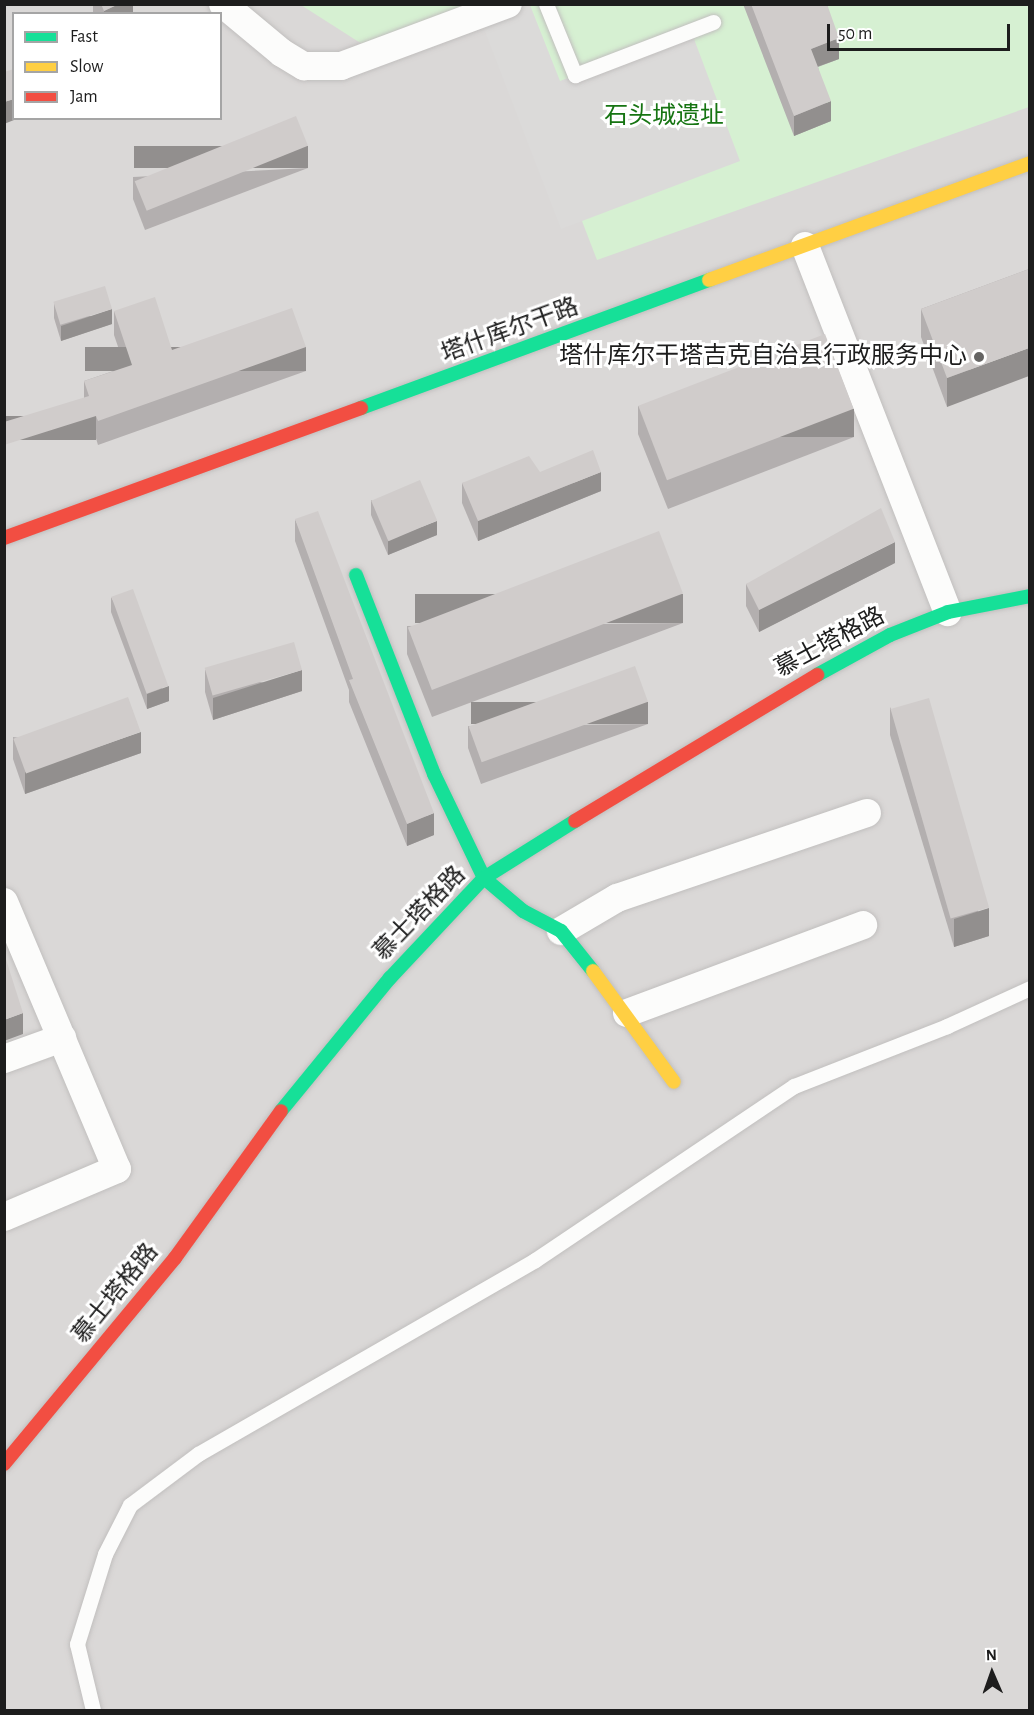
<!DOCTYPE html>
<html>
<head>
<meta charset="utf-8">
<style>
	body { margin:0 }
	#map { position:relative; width:1034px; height:1715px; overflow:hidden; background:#ebe8e5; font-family:"Alegreya Sans","Noto Sans SC",sans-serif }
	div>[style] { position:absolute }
	.residential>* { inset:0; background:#dad8d7 }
	.park>* { inset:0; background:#d6f0d2 }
	.parking>* { inset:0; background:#dbdad9 }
	.roads { filter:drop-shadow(0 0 2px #c1bfbe) drop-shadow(0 0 2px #c1bfbe) }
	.lane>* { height:15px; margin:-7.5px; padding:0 7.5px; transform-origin:7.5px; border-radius:7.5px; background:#fcfcfb }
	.street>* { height:28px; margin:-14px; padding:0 14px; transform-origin:14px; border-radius:14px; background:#fcfcfb }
	.fast>* { height:14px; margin:-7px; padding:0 7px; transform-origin:7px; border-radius:7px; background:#16e098 }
	.slow>* { height:14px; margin:-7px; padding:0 7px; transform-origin:7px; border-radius:7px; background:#ffcf43 }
	.jam>* { height:14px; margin:-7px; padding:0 7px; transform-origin:7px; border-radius:7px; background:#f24e42 }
	.wall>* { inset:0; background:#b3afaf; transform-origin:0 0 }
	.shaded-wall>* { inset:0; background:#928f8e; transform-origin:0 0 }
	.building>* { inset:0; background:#d0cccb; transform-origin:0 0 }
	.dots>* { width:16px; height:16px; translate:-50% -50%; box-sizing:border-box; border:3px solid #fff; border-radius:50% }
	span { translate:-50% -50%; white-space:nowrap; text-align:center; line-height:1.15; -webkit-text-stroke:6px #fff; paint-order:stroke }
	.park-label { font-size:24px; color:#167412 }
	.street-label { font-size:24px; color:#1d1d1d }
	.poi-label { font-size:24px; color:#1d1d1d }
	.right { translate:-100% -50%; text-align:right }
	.frame { position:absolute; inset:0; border:6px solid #1d1d1d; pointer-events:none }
	.legend { position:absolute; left:12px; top:12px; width:210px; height:108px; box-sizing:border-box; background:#fff; border:2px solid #a5a5a5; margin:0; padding:8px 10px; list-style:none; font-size:18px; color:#1d1d1d }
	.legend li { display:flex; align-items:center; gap:12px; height:30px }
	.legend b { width:30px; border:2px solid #a5a5a5 }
	.north { position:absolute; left:962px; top:1643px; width:60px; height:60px; -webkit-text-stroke:4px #fff; paint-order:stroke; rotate:358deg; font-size:16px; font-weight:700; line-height:24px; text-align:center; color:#1d1d1d }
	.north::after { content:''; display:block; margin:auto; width:21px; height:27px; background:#1d1d1d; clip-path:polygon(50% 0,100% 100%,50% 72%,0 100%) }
	.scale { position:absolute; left:827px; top:24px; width:183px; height:27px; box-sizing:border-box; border:3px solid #1d1d1d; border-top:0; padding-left:8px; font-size:18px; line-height:21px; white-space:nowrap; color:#1d1d1d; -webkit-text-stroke:4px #fff; paint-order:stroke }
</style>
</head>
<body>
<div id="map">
	<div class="residential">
		<div style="clip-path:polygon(evenodd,5px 5px,1029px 5px,1029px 1710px,5px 1710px,5px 5px,14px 14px,220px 14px,220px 118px,14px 118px,14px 14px)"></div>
	</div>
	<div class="park">
		<div style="clip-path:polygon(301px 5px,486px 5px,362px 44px)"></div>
		<div style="clip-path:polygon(499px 5px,1029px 5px,1029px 107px,597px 260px)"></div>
	</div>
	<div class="parking">
		<div style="clip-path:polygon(524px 5px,530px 5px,560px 81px,691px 31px,740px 161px,561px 229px,481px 21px)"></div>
	</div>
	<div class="roads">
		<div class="lane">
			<div style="left:546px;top:4px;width:77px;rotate:67.8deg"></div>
			<div style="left:575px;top:75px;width:148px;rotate:-21deg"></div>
			<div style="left:93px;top:1710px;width:68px;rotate:-103.6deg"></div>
			<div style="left:77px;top:1644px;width:94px;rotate:-72.7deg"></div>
			<div style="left:105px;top:1554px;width:55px;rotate:-63deg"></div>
			<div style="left:130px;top:1505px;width:85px;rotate:-36.9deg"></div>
			<div style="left:198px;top:1454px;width:389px;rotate:-29.9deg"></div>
			<div style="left:535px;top:1260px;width:312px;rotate:-33.9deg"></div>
			<div style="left:794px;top:1086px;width:164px;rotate:-21.4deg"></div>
			<div style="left:947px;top:1026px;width:91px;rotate:-24.6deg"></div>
		</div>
		<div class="street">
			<div style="left:223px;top:4px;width:77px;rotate:39.7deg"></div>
			<div style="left:282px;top:53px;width:26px;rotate:31deg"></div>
			<div style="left:304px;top:66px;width:37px"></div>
			<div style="left:341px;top:66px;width:178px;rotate:-20.4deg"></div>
			<div style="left:805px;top:246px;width:393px;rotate:68.7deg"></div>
			<div style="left:4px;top:902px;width:290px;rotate:67.1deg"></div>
			<div style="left:117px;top:1169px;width:123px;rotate:157deg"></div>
			<div style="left:561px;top:931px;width:65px;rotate:-30.5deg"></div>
			<div style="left:617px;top:898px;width:264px;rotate:-18.8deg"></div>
			<div style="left:627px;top:1013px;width:252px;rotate:-20.4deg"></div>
			<div style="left:4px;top:1059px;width:62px;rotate:-19.9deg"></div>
		</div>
		<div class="fast">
			<div style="left:361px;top:408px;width:371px;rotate:-20.2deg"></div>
			<div style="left:356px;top:575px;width:214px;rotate:68.6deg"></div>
			<div style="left:434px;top:774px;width:115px;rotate:64.3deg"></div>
			<div style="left:484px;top:878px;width:51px;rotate:40.2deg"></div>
			<div style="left:523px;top:911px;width:43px;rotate:27.8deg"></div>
			<div style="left:561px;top:931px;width:51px;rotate:51.3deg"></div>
			<div style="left:817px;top:675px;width:83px;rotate:-28.7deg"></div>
			<div style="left:890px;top:635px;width:62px;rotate:-21.6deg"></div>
			<div style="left:948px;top:612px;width:84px;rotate:-11deg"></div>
			<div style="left:281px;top:1111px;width:172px;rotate:-50.7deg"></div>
			<div style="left:390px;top:978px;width:137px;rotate:-46.8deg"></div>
			<div style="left:484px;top:878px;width:107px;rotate:-32.1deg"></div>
		</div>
		<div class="slow">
			<div style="left:709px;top:280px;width:342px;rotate:-20deg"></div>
			<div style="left:593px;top:971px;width:137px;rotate:53.9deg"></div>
		</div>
		<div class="jam">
			<div style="left:4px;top:538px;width:380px;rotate:-20deg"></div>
			<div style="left:575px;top:821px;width:283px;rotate:-31.1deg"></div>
			<div style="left:4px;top:1464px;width:268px;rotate:-50.3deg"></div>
			<div style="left:175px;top:1258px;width:181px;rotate:-54.2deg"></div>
		</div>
	</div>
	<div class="wall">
		<div style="left:93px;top:4px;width:40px;height:10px"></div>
		<div style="clip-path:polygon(743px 4px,827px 4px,839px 59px,818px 67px,831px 121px,794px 136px)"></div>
		<div style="clip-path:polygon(308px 168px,145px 230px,133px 199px,133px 177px)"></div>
		<div style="clip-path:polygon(1029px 269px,947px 407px,921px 337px,921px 309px)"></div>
		<div style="clip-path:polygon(54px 303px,112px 324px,61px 341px,54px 318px)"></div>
		<div style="clip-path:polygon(114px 311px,172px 350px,306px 371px,98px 445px,84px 398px,84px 381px,125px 367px,114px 335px)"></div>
		<div style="clip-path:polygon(638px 406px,854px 437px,668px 509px,638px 434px)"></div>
		<div style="clip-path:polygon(540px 472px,601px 491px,478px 541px,462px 503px,462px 483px)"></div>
		<div style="clip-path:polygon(371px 500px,437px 535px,388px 555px,371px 515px)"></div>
		<div style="clip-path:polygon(295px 519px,434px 835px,407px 846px,349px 702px,349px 690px,295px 541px)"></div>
		<div style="clip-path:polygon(895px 563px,759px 632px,746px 606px,746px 584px)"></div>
		<div style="clip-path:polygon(111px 597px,169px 701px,147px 709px,111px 612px)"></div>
		<div style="clip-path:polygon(683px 623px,432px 717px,407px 654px,407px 626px)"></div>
		<div style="clip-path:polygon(205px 670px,302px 691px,213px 720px,205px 692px)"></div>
		<div style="clip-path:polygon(890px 707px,989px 936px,954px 947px,890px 735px)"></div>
		<div style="clip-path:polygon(648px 724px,481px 784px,468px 748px,468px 726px)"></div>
		<div style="clip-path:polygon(13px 737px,141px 753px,25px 794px,13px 759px)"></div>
	</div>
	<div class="shaded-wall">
		<div style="clip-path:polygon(119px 4px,133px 4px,133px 14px,104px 14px,104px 11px)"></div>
		<div style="clip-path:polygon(839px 38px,839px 59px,811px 69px,811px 49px)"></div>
		<div style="clip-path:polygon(14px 99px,14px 118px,19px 118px,4px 124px,4px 102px)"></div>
		<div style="clip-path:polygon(831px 101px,831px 121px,794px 136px,794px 116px)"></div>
		<div style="left:308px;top:146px;width:22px;height:174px;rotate:90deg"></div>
		<div style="clip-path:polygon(112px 309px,112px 324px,61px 341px,61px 326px)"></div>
		<div style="left:306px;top:347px;width:24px;height:221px;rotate:90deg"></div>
		<div style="clip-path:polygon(1029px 348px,1029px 376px,947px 407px,947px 378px)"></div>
		<div style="left:854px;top:409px;width:28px;height:199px;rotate:90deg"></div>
		<div style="left:96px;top:416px;width:24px;height:96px;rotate:90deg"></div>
		<div style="clip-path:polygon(601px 472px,601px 491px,478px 541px,478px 521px)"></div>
		<div style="clip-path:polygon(437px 521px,437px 535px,388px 555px,388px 540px)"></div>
		<div style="clip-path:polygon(895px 542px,895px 563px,759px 632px,759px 610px)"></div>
		<div style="left:683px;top:594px;width:29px;height:268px;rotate:90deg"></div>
		<div style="clip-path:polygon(302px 670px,302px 691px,213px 720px,213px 698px)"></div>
		<div style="clip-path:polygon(169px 686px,169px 701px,147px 709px,147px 694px)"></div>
		<div style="left:648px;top:702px;width:22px;height:177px;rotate:90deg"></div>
		<div style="clip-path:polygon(141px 732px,141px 753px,25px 794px,25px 772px)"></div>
		<div style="clip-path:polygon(434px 813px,434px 835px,407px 846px,407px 824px)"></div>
		<div style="clip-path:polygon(989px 908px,989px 936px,954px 947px,954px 919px)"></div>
		<div style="clip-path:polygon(23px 1013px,23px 1034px,4px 1041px,4px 1020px)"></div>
	</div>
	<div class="building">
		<div style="clip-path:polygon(101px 4px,119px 4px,104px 11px)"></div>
		<div style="clip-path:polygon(751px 4px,827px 4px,839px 38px,811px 49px,831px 101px,794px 116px)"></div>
		<div style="clip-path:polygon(14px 69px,14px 99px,4px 102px,4px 72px)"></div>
		<div style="left:296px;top:116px;width:32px;height:174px;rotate:68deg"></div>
		<div style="clip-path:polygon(1029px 269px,1029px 348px,947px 378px,921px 309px)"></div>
		<div style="left:105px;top:286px;width:24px;height:54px;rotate:73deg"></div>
		<div style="clip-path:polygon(155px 297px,172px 350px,292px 308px,306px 347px,98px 421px,96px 416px,4px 445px,4px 422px,89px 396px,84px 381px,132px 365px,114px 311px)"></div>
		<div style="left:825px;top:334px;width:80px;height:200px;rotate:69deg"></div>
		<div style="clip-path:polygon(593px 450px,601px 472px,478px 521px,462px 483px,529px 456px,540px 472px)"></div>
		<div style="left:420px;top:480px;width:44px;height:53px;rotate:67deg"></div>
		<div style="clip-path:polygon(881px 508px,895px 542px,759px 610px,746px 584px)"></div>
		<div style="clip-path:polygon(318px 511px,434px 813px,407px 824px,349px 680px,353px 679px,295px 519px)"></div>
		<div style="left:659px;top:531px;width:67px;height:269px;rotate:69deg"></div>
		<div style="left:133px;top:589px;width:103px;height:23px;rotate:70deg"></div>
		<div style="left:294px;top:642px;width:29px;height:93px;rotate:74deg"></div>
		<div style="left:635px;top:666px;width:38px;height:177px;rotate:70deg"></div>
		<div style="left:128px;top:697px;width:37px;height:122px;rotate:70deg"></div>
		<div style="left:929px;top:698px;width:218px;height:40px;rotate:74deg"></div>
		<div style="clip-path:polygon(4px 953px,23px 1013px,4px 1020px)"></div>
	</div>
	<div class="dots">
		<div style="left:979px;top:357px;background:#656463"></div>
	</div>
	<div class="park-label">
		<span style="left:664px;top:117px">石头城遗址</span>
	</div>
	<div class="street-label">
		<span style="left:510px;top:331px;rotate:-20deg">塔什库尔干路</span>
		<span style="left:830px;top:643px;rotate:-28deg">慕士塔格路</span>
		<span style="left:420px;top:914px;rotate:-46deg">慕士塔格路</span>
		<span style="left:116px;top:1294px;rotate:-51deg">慕士塔格路</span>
	</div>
	<div class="poi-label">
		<span class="right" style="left:967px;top:357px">塔什库尔干塔吉克自治县行政服务中心</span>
	</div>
	<div class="frame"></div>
	<ul class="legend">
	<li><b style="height:8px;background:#16e098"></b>Fast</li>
	<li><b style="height:8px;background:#ffcf43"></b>Slow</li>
	<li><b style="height:8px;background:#f24e42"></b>Jam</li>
	</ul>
	<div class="north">N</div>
	<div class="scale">50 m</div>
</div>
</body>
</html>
